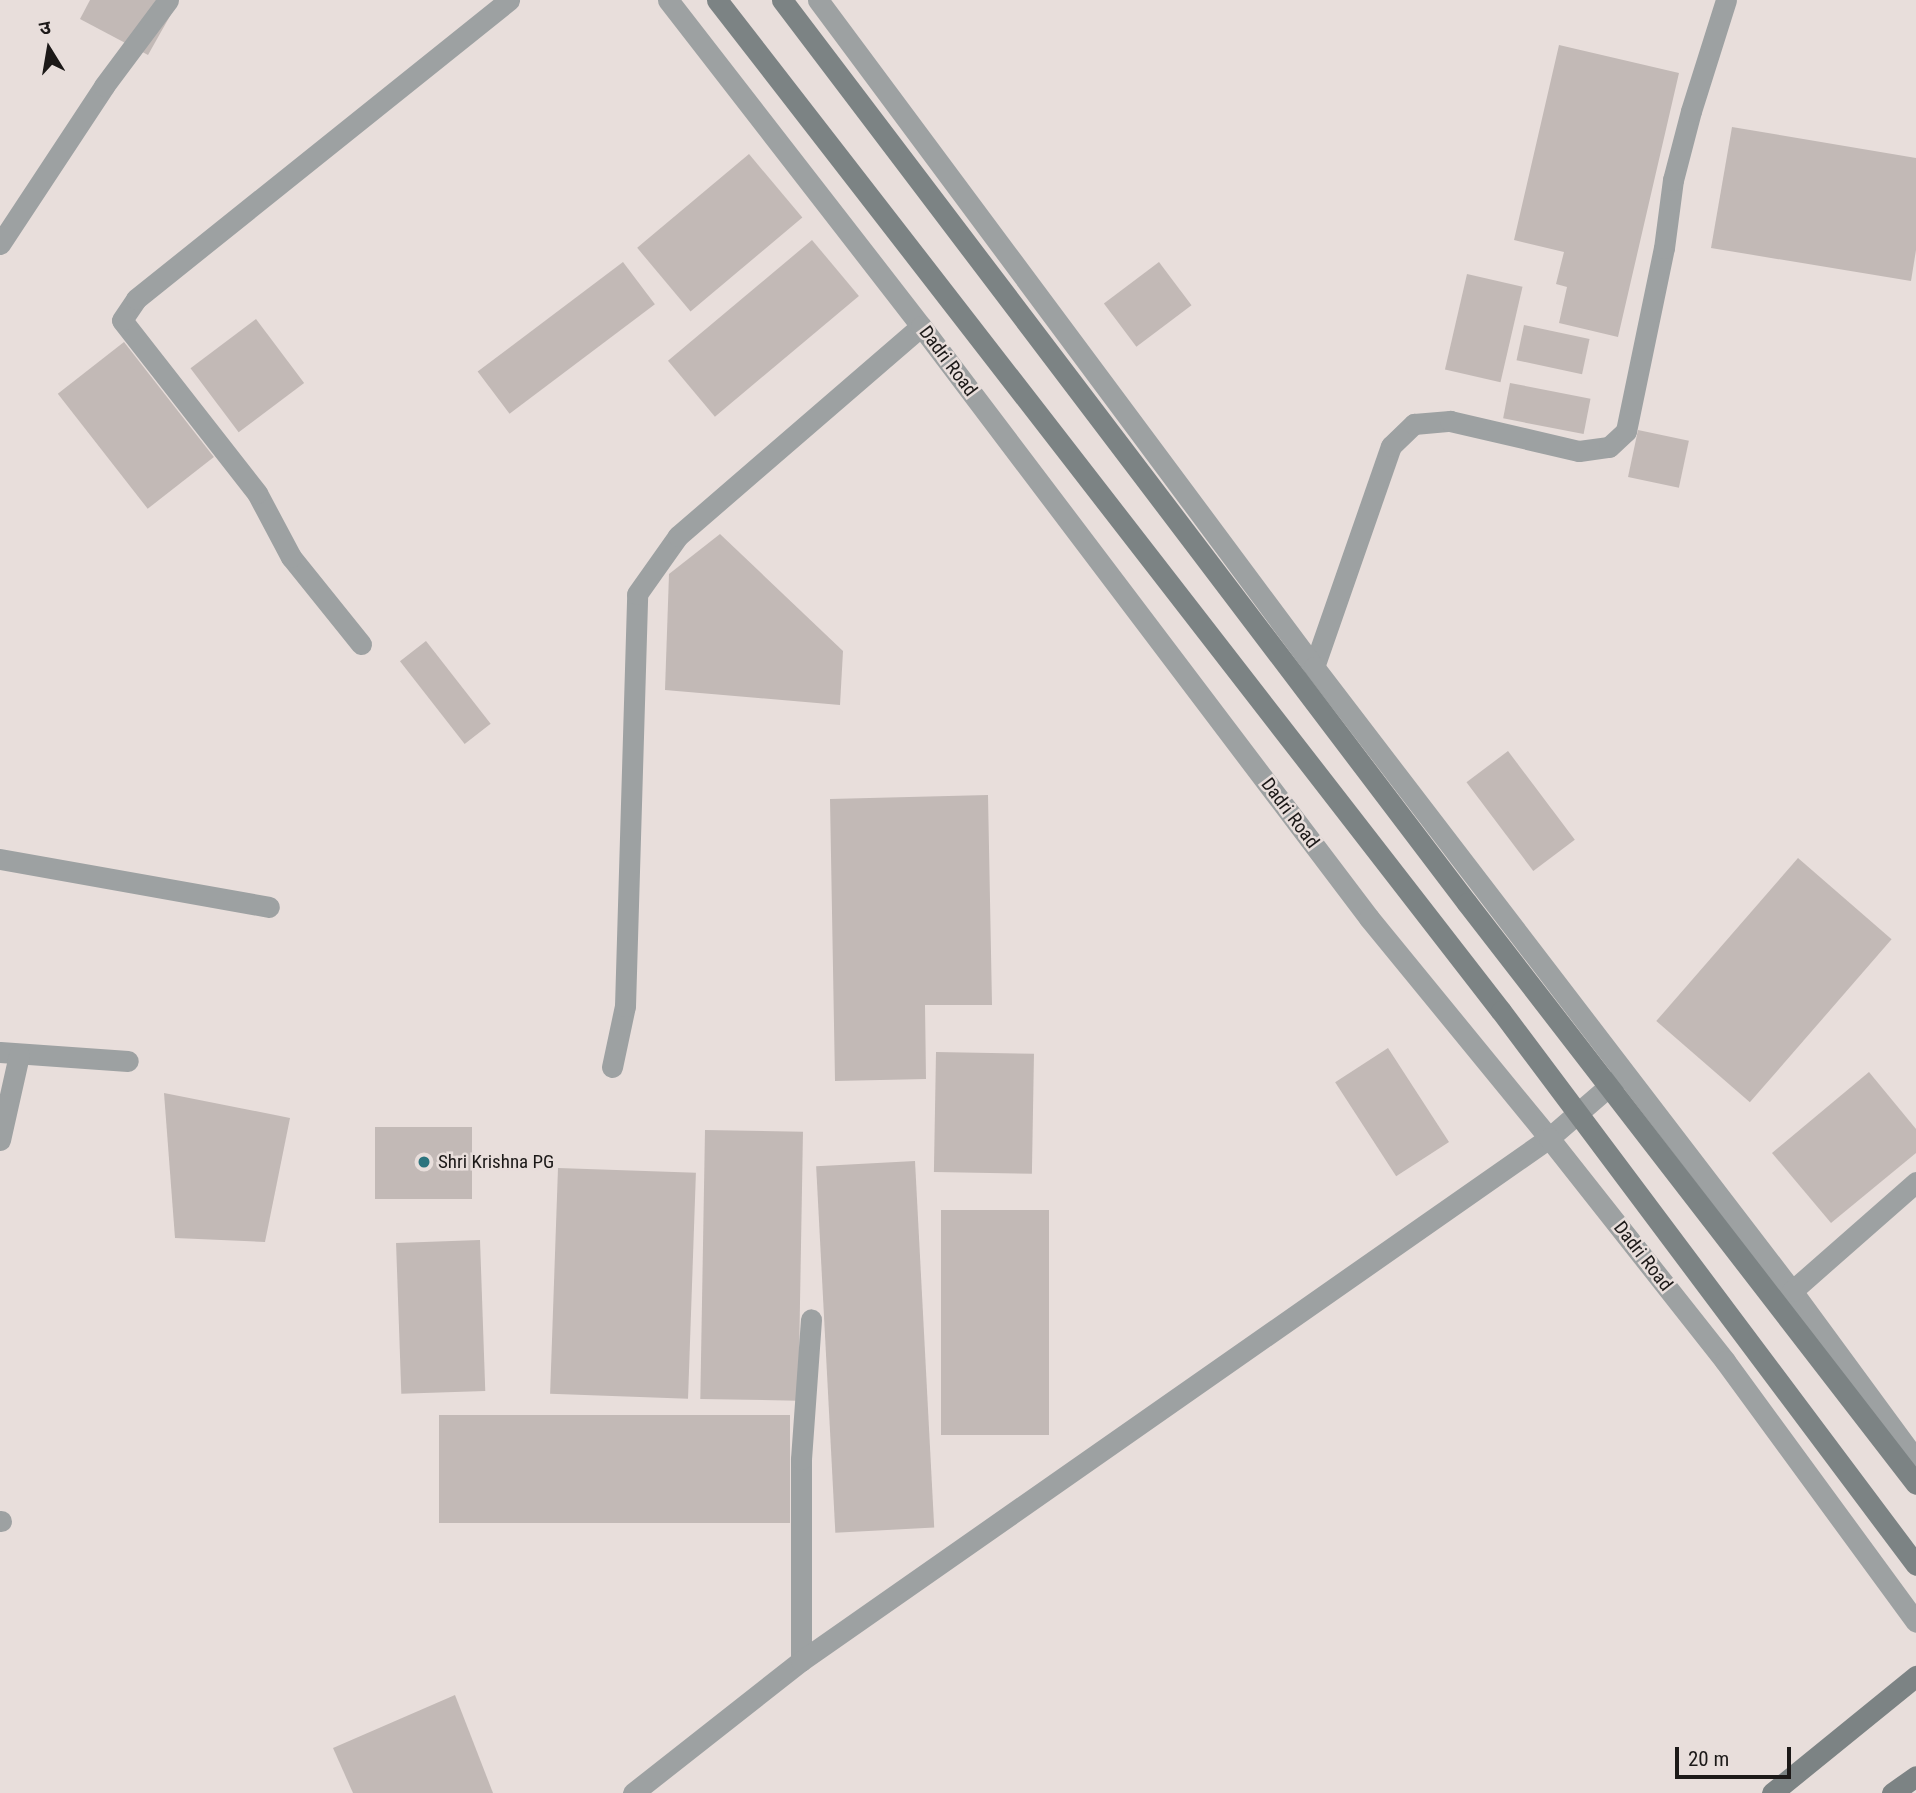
<!DOCTYPE html>
<html>
<head>
<meta charset="utf-8">
<style>
	body { margin:0 }
	#map { position:relative; width:1916px; height:1793px; overflow:hidden; background:#e8dedb; font-family:"Roboto Condensed","Noto Sans Devanagari",sans-serif }
	div>[style] { position:absolute }
	.building>* { inset:0; background:#c2b9b6; transform-origin:0 0 }
	.minor>* { height:21px; margin:-10.5px; padding:0 10.5px; transform-origin:10.5px; border-radius:10.5px; background:#9da1a2 }
	.tertiary>* { height:21px; margin:-10.5px; padding:0 10.5px; transform-origin:10.5px; border-radius:10.5px; background:#9da1a2 }
	.secondary>* { height:21px; margin:-10.5px; padding:0 10.5px; transform-origin:10.5px; border-radius:10.5px; background:#7c8384 }
	.secondary-bridge>* { height:21px; margin:-10.5px; padding:0 10.5px; transform-origin:10.5px; border-radius:10.5px; background:#7c8384 }
	.dots>* { width:19px; height:19px; translate:-50% -50%; box-sizing:border-box; border:4px solid #e8dedb; border-radius:50% }
	span { translate:-50% -50%; white-space:nowrap; text-align:center; line-height:1.15; -webkit-text-stroke:5px #e8dedb; paint-order:stroke }
	.street-label { font-size:19px; color:#1c1918 }
	.poi-label { font-size:19px; color:#1c1918 }
	.left { translate:0 -50%; text-align:left }
	.north { position:absolute; left:14px; top:14px; width:70px; height:70px; -webkit-text-stroke:5px #e8dedb; paint-order:stroke; rotate:349deg; font-size:19px; font-weight:700; line-height:28px; text-align:center; color:#1c1918 }
	.north::after { content:''; display:block; margin:auto; width:24px; height:32px; background:#1c1918; clip-path:polygon(50% 0,100% 100%,50% 72%,0 100%) }
	.scale { position:absolute; left:1675px; top:1747px; width:116px; height:32px; box-sizing:border-box; border:4px solid #1c1918; border-top:0; padding-left:9px; font-size:21px; line-height:24px; white-space:nowrap; color:#1c1918; -webkit-text-stroke:5px #e8dedb; paint-order:stroke }
</style>
</head>
<body>
<div id="map">
	<div class="building">
		<div style="clip-path:polygon(90px 0,179px 0,148px 55px,80px 19px)"></div>
		<div style="clip-path:polygon(1559px 45px,1679px 73px,1618px 337px,1559px 323px,1567px 287px,1556px 284px,1564px 252px,1514px 240px)"></div>
		<div style="clip-path:polygon(1732px 127px,1916px 158px,1916px 250px,1911px 281px,1711px 248px)"></div>
		<div style="left:749px;top:154px;width:83px;height:146px;rotate:50deg"></div>
		<div style="left:812px;top:240px;width:73px;height:188px;rotate:50deg"></div>
		<div style="left:623px;top:262px;width:53px;height:182px;rotate:53deg"></div>
		<div style="left:1159px;top:262px;width:54px;height:69px;rotate:53deg"></div>
		<div style="left:1467px;top:274px;width:57px;height:98px;rotate:13deg"></div>
		<div style="left:256px;top:319px;width:80px;height:82px;rotate:53deg"></div>
		<div style="left:1524px;top:325px;width:67px;height:36px;rotate:12deg"></div>
		<div style="left:124px;top:342px;width:146px;height:84px;rotate:52deg"></div>
		<div style="left:1510px;top:383px;width:82px;height:36px;rotate:11deg"></div>
		<div style="left:1638px;top:430px;width:52px;height:48px;rotate:12deg"></div>
		<div style="clip-path:polygon(720px 534px,843px 651px,840px 705px,665px 690px,669px 574px)"></div>
		<div style="left:426px;top:641px;width:105px;height:33px;rotate:52deg"></div>
		<div style="left:1508px;top:751px;width:111px;height:52px;rotate:53deg"></div>
		<div style="clip-path:polygon(988px 795px,992px 1005px,925px 1005px,926px 1079px,835px 1081px,830px 799px)"></div>
		<div style="left:1798px;top:858px;width:124px;height:216px;rotate:41deg"></div>
		<div style="left:1388px;top:1048px;width:112px;height:63px;rotate:57deg"></div>
		<div style="left:936px;top:1052px;width:98px;height:120px;rotate:1deg"></div>
		<div style="clip-path:polygon(1869px 1072px,1916px 1129px,1916px 1153px,1831px 1223px,1772px 1153px)"></div>
		<div style="clip-path:polygon(164px 1093px,290px 1118px,265px 1242px,175px 1238px)"></div>
		<div style="left:375px;top:1127px;width:97px;height:72px"></div>
		<div style="left:705px;top:1130px;width:98px;height:269px;rotate:1deg"></div>
		<div style="left:915px;top:1161px;width:367px;height:99px;rotate:87deg"></div>
		<div style="left:558px;top:1168px;width:138px;height:226px;rotate:2deg"></div>
		<div style="left:1049px;top:1210px;width:225px;height:108px;rotate:90deg"></div>
		<div style="left:480px;top:1240px;width:151px;height:84px;rotate:88deg"></div>
		<div style="left:790px;top:1415px;width:108px;height:351px;rotate:90deg"></div>
		<div style="clip-path:polygon(455px 1695px,493px 1793px,353px 1793px,333px 1748px)"></div>
	</div>
	<div class="minor">
		<div style="left:0;top:244px;width:189px;rotate:-56.6deg"></div>
		<div style="left:104px;top:86px;width:107px;rotate:-53.3deg"></div>
		<div style="left:361px;top:644px;width:112px;rotate:-128.8deg"></div>
		<div style="left:291px;top:557px;width:72px;rotate:-118deg"></div>
		<div style="left:257px;top:493px;width:219px;rotate:-128deg"></div>
		<div style="left:122px;top:320px;width:25px;rotate:-56deg"></div>
		<div style="left:136px;top:299px;width:478px;rotate:-38.7deg"></div>
		<div style="left:1314px;top:667px;width:234px;rotate:-70.8deg"></div>
		<div style="left:1391px;top:446px;width:32px;rotate:-44deg"></div>
		<div style="left:1414px;top:424px;width:36px;rotate:-5deg"></div>
		<div style="left:1450px;top:421px;width:132px;rotate:13.1deg"></div>
		<div style="left:1579px;top:451px;width:30px;rotate:-8deg"></div>
		<div style="left:1609px;top:447px;width:23px;rotate:-43deg"></div>
		<div style="left:1626px;top:431px;width:187px;rotate:-78.3deg"></div>
		<div style="left:1664px;top:248px;width:69px;rotate:-82.5deg"></div>
		<div style="left:1673px;top:180px;width:71px;rotate:-75.4deg"></div>
		<div style="left:1691px;top:111px;width:116px;rotate:-72.5deg"></div>
		<div style="left:0;top:859px;width:273px;rotate:10.1deg"></div>
		<div style="left:0;top:1052px;width:128px;rotate:4deg"></div>
		<div style="left:612px;top:1067px;width:62px;rotate:-78deg"></div>
		<div style="left:625px;top:1006px;width:412px;rotate:-88.3deg"></div>
		<div style="left:637px;top:594px;width:71px;rotate:-54.7deg"></div>
		<div style="left:678px;top:536px;width:321px;rotate:-40.8deg"></div>
		<div style="left:0;top:1140px;width:87px;rotate:-77.4deg"></div>
		<div style="left:0;top:1521px;width:1px"></div>
		<div style="left:801px;top:1661px;width:202px;rotate:-90deg"></div>
		<div style="left:801px;top:1459px;width:140px;rotate:-85.9deg"></div>
		<div style="left:633px;top:1793px;width:214px;rotate:-38.2deg"></div>
		<div style="left:801px;top:1661px;width:913px;rotate:-34.96deg"></div>
		<div style="left:1549px;top:1138px;width:96px;rotate:-40.8deg"></div>
	</div>
	<div class="tertiary">
		<div style="left:668px;top:0;width:413px;rotate:52.2deg"></div>
		<div style="left:921px;top:326px;width:742px;rotate:52.88deg"></div>
		<div style="left:1369px;top:918px;width:284px;rotate:50.7deg"></div>
		<div style="left:1549px;top:1138px;width:284px;rotate:51.7deg"></div>
		<div style="left:1725px;top:1361px;width:323px;rotate:53.8deg"></div>
		<div style="left:818px;top:0;width:831px;rotate:53.36deg"></div>
		<div style="left:1314px;top:667px;width:786px;rotate:52.55deg"></div>
		<div style="left:1792px;top:1291px;width:210px;rotate:53.7deg"></div>
		<div style="left:1792px;top:1291px;width:165px;rotate:-41.3deg"></div>
	</div>
	<div class="secondary">
		<div style="left:1772px;top:1793px;width:186px;rotate:-39.1deg"></div>
		<div style="left:1892px;top:1793px;width:29px;rotate:-35deg"></div>
	</div>
	<div class="secondary-bridge">
		<div style="left:717px;top:0;width:1279px;rotate:52.21deg"></div>
		<div style="left:1501px;top:1011px;width:692px;rotate:53.16deg"></div>
		<div style="left:782px;top:0;width:1133px;rotate:52.82deg"></div>
		<div style="left:1467px;top:903px;width:734px;rotate:52.3deg"></div>
	</div>
	<div class="dots">
		<div style="left:424px;top:1162px;background:#2c747e"></div>
	</div>
	<div class="street-label">
		<span style="left:948px;top:361px;rotate:53deg">Dadri Road</span>
		<span style="left:1290px;top:813px;rotate:53deg">Dadri Road</span>
		<span style="left:1643px;top:1256px;rotate:52deg">Dadri Road</span>
	</div>
	<div class="poi-label">
		<span class="left" style="left:438px;top:1162px">Shri Krishna PG</span>
	</div>
	<div class="north">उ</div>
	<div class="scale">20 m</div>
</div>
</body>
</html>
